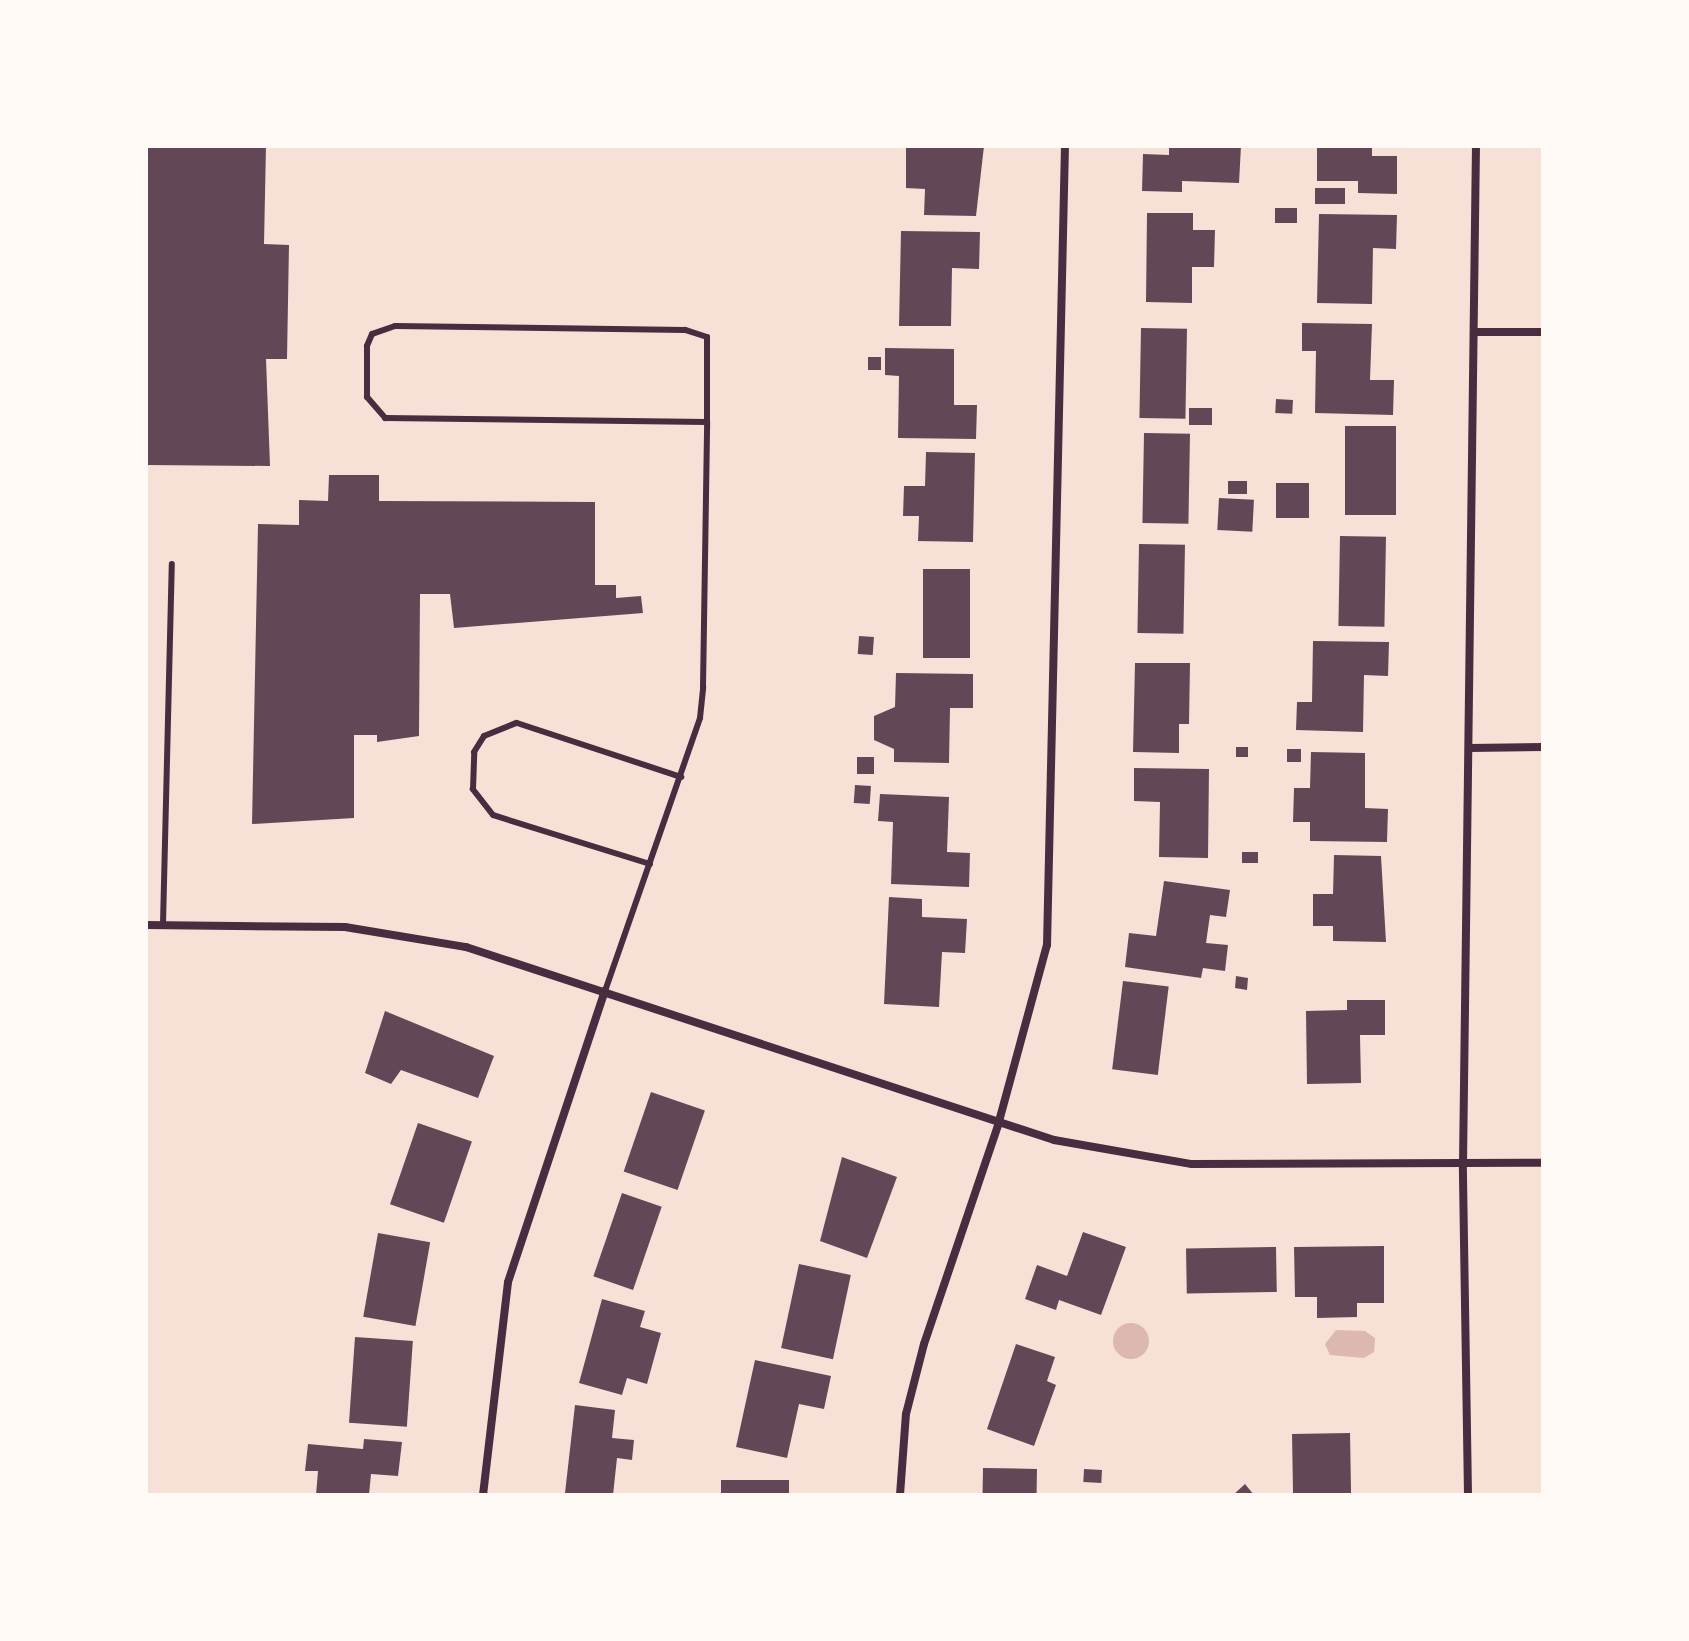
<!DOCTYPE html>
<html>
<head>
<meta charset="utf-8">
<style>
	body { margin:0 }
	#map { position:relative; width:1689px; height:1641px; overflow:hidden; background:#f7e1d7; font-family:"Public Sans",sans-serif }
	div>[style] { position:absolute }
	.water>* { inset:0; background:#dcb8b0 }
	.round { border-radius:50% }
	.building>* { inset:0; background:#644757; transform-origin:0 0 }
	.service>* { height:6px; margin:-3px; padding:0 3px; transform-origin:3px; border-radius:3px; background:#4a2c40 }
	.minor>* { height:8px; margin:-4px; padding:0 4px; transform-origin:4px; border-radius:4px; background:#4a2c40 }
	span { translate:-50% -50%; white-space:nowrap; text-align:center; line-height:1.15; -webkit-text-stroke:6px #fffaf5; paint-order:stroke }
	.frame { position:absolute; inset:0; border:148px solid #fffaf5; pointer-events:none }
</style>
</head>
<body>
<div id="map">
	<div class="water">
		<div class="round" style="left:1113px;top:1323px;width:36px;height:36px"></div>
		<div style="clip-path:polygon(1336px 1330px,1365px 1331px,1375px 1338px,1374px 1352px,1364px 1358px,1330px 1355px,1325px 1344px)"></div>
	</div>
	<div class="building">
		<div style="clip-path:polygon(146px 146px,266px 146px,264px 244px,289px 245px,287px 359px,266px 359px,270px 466px,146px 465px)"></div>
		<div style="clip-path:polygon(906px 146px,984px 146px,976px 216px,924px 215px,925px 189px,906px 188px)"></div>
		<div style="clip-path:polygon(1169px 146px,1241px 146px,1239px 183px,1182px 181px,1182px 192px,1142px 191px,1143px 154px,1169px 155px)"></div>
		<div style="clip-path:polygon(1317px 146px,1372px 146px,1372px 156px,1397px 156px,1397px 194px,1358px 193px,1358px 181px,1317px 181px)"></div>
		<div style="left:1315px;top:188px;width:30px;height:16px"></div>
		<div style="left:1275px;top:208px;width:22px;height:15px"></div>
		<div style="clip-path:polygon(1147px 213px,1193px 213px,1193px 230px,1215px 230px,1214px 267px,1192px 267px,1192px 303px,1146px 302px)"></div>
		<div style="clip-path:polygon(1319px 214px,1397px 215px,1396px 249px,1373px 248px,1372px 304px,1317px 303px)"></div>
		<div style="clip-path:polygon(901px 231px,980px 232px,979px 269px,952px 268px,951px 326px,899px 326px)"></div>
		<div style="clip-path:polygon(1302px 323px,1372px 324px,1370px 380px,1394px 380px,1393px 415px,1315px 413px,1316px 351px,1302px 351px)"></div>
		<div style="left:1141px;top:328px;width:46px;height:90px;rotate:1deg"></div>
		<div style="clip-path:polygon(885px 348px,954px 349px,954px 405px,977px 405px,976px 439px,898px 438px,899px 376px,885px 375px)"></div>
		<div style="left:868px;top:357px;width:13px;height:13px"></div>
		<div style="left:1276px;top:399px;width:17px;height:14px;rotate:3deg"></div>
		<div style="left:1189px;top:408px;width:23px;height:17px"></div>
		<div style="left:1345px;top:426px;width:51px;height:89px"></div>
		<div style="left:1144px;top:433px;width:46px;height:90px;rotate:1deg"></div>
		<div style="clip-path:polygon(926px 452px,975px 453px,973px 542px,918px 541px,919px 516px,903px 516px,904px 486px,925px 486px)"></div>
		<div style="clip-path:polygon(329px 475px,379px 475px,379px 501px,595px 502px,595px 585px,616px 585px,616px 598px,641px 596px,643px 613px,454px 628px,450px 594px,420px 594px,419px 736px,377px 742px,377px 735px,354px 735px,354px 818px,252px 824px,258px 524px,299px 525px,299px 500px,328px 501px)"></div>
		<div style="left:1228px;top:481px;width:19px;height:13px"></div>
		<div style="left:1276px;top:483px;width:33px;height:35px"></div>
		<div style="left:1219px;top:498px;width:35px;height:32px;rotate:3deg"></div>
		<div style="left:1340px;top:536px;width:46px;height:90px;rotate:1deg"></div>
		<div style="left:1139px;top:544px;width:46px;height:89px;rotate:1deg"></div>
		<div style="left:923px;top:569px;width:47px;height:89px"></div>
		<div style="left:859px;top:636px;width:15px;height:18px;rotate:4deg"></div>
		<div style="clip-path:polygon(1313px 641px,1389px 642px,1388px 676px,1364px 675px,1363px 732px,1296px 730px,1297px 702px,1312px 702px)"></div>
		<div style="clip-path:polygon(1135px 663px,1190px 663px,1189px 724px,1179px 724px,1179px 753px,1133px 752px)"></div>
		<div style="clip-path:polygon(896px 673px,973px 674px,973px 708px,950px 708px,949px 763px,894px 762px,894px 749px,874px 740px,874px 716px,895px 707px)"></div>
		<div style="left:1236px;top:747px;width:12px;height:10px"></div>
		<div style="left:1287px;top:749px;width:14px;height:13px"></div>
		<div style="clip-path:polygon(1311px 752px,1365px 753px,1365px 808px,1388px 809px,1387px 842px,1310px 841px,1310px 822px,1293px 822px,1294px 788px,1310px 788px)"></div>
		<div style="left:857px;top:757px;width:17px;height:17px"></div>
		<div style="clip-path:polygon(1134px 768px,1209px 769px,1208px 858px,1159px 857px,1160px 802px,1134px 801px)"></div>
		<div style="left:855px;top:785px;width:16px;height:18px;rotate:4deg"></div>
		<div style="clip-path:polygon(880px 794px,949px 797px,947px 852px,970px 853px,969px 887px,891px 884px,893px 822px,878px 821px)"></div>
		<div style="left:1242px;top:852px;width:16px;height:11px"></div>
		<div style="clip-path:polygon(1334px 855px,1381px 856px,1386px 942px,1333px 941px,1333px 926px,1313px 926px,1313px 894px,1333px 894px)"></div>
		<div style="clip-path:polygon(1164px 881px,1230px 890px,1226px 917px,1210px 915px,1206px 943px,1228px 945px,1225px 971px,1203px 968px,1201px 978px,1125px 967px,1129px 933px,1156px 936px)"></div>
		<div style="clip-path:polygon(889px 897px,922px 899px,922px 917px,967px 919px,965px 953px,942px 952px,939px 1007px,884px 1004px)"></div>
		<div style="clip-path:polygon(1236px 976px,1248px 978px,1247px 990px,1235px 988px)"></div>
		<div style="left:1123px;top:981px;width:46px;height:89px;rotate:7deg"></div>
		<div style="clip-path:polygon(1347px 1000px,1385px 1000px,1385px 1035px,1360px 1035px,1361px 1083px,1307px 1084px,1306px 1011px,1347px 1010px)"></div>
		<div style="clip-path:polygon(385px 1011px,494px 1056px,478px 1098px,401px 1070px,391px 1084px,365px 1073px)"></div>
		<div style="left:651px;top:1092px;width:57px;height:84px;rotate:19deg"></div>
		<div style="left:418px;top:1123px;width:57px;height:86px;rotate:19deg"></div>
		<div style="clip-path:polygon(842px 1157px,897px 1177px,867px 1258px,820px 1241px)"></div>
		<div style="left:622px;top:1193px;width:42px;height:88px;rotate:19deg"></div>
		<div style="clip-path:polygon(1083px 1232px,1126px 1247px,1101px 1315px,1059px 1300px,1056px 1310px,1025px 1299px,1037px 1265px,1067px 1276px)"></div>
		<div style="left:378px;top:1233px;width:53px;height:85px;rotate:10deg"></div>
		<div style="clip-path:polygon(1384px 1246px,1384px 1303px,1357px 1303px,1357px 1317px,1317px 1318px,1317px 1297px,1295px 1297px,1294px 1247px)"></div>
		<div style="left:1276px;top:1247px;width:45px;height:90px;rotate:89deg"></div>
		<div style="left:799px;top:1264px;width:53px;height:86px;rotate:12deg"></div>
		<div style="clip-path:polygon(602px 1299px,645px 1311px,640px 1327px,661px 1333px,647px 1384px,627px 1378px,622px 1395px,579px 1383px)"></div>
		<div style="left:355px;top:1337px;width:58px;height:86px;rotate:4deg"></div>
		<div style="clip-path:polygon(1016px 1344px,1055px 1357px,1047px 1381px,1056px 1385px,1034px 1446px,987px 1429px)"></div>
		<div style="clip-path:polygon(755px 1360px,831px 1376px,824px 1409px,799px 1404px,787px 1458px,736px 1447px)"></div>
		<div style="clip-path:polygon(575px 1405px,615px 1410px,612px 1438px,634px 1440px,632px 1460px,617px 1458px,613px 1495px,565px 1493px)"></div>
		<div style="left:1350px;top:1433px;width:62px;height:58px;rotate:89deg"></div>
		<div style="clip-path:polygon(364px 1439px,402px 1442px,398px 1476px,371px 1474px,369px 1495px,316px 1495px,318px 1471px,305px 1471px,308px 1444px,363px 1449px)"></div>
		<div style="left:983px;top:1468px;width:54px;height:27px;rotate:1deg"></div>
		<div style="left:1084px;top:1469px;width:18px;height:13px;rotate:3deg"></div>
		<div style="left:789px;top:1480px;width:15px;height:68px;rotate:90deg"></div>
		<div style="clip-path:polygon(1245px 1484px,1254px 1495px,1233px 1495px)"></div>
	</div>
	<div class="service">
		<div style="left:650px;top:864px;width:164px;rotate:-162.7deg"></div>
		<div style="left:493px;top:815px;width:33px;rotate:-128deg"></div>
		<div style="left:473px;top:789px;width:37px;rotate:-88deg"></div>
		<div style="left:474px;top:752px;width:19px;rotate:-58deg"></div>
		<div style="left:484px;top:736px;width:35px;rotate:-22deg"></div>
		<div style="left:517px;top:723px;width:173px;rotate:18.2deg"></div>
		<div style="left:163px;top:924px;width:360px;rotate:-88.6deg"></div>
		<div style="left:605px;top:991px;width:289px;rotate:-70.8deg"></div>
		<div style="left:700px;top:718px;width:31px;rotate:-84deg"></div>
		<div style="left:703px;top:687px;width:265px;rotate:-89.1deg"></div>
		<div style="left:707px;top:422px;width:85px;rotate:-90deg"></div>
		<div style="left:707px;top:337px;width:23px;rotate:-162deg"></div>
		<div style="left:685px;top:330px;width:290px;rotate:-179.2deg"></div>
		<div style="left:395px;top:326px;width:24px;rotate:161deg"></div>
		<div style="left:372px;top:334px;width:13px;rotate:113deg"></div>
		<div style="left:367px;top:346px;width:51px;rotate:90deg"></div>
		<div style="left:367px;top:397px;width:28px;rotate:49deg"></div>
		<div style="left:385px;top:418px;width:322px;rotate:0.7deg"></div>
	</div>
	<div class="minor">
		<div style="left:1474px;top:332px;width:69px"></div>
		<div style="left:1469px;top:748px;width:74px;rotate:-0.8deg"></div>
		<div style="left:146px;top:925px;width:199px;rotate:0.6deg"></div>
		<div style="left:345px;top:927px;width:123px;rotate:9.4deg"></div>
		<div style="left:466px;top:947px;width:619px;rotate:18.17deg"></div>
		<div style="left:1054px;top:1140px;width:140px;rotate:9.9deg"></div>
		<div style="left:1192px;top:1164px;width:351px;rotate:-0.2deg"></div>
		<div style="left:483px;top:1495px;width:214px;rotate:-83.3deg"></div>
		<div style="left:508px;top:1282px;width:307px;rotate:-71.6deg"></div>
		<div style="left:900px;top:1495px;width:81px;rotate:-85.8deg"></div>
		<div style="left:906px;top:1414px;width:72px;rotate:-75.6deg"></div>
		<div style="left:924px;top:1344px;width:231px;rotate:-71.3deg"></div>
		<div style="left:998px;top:1125px;width:187px;rotate:-74.8deg"></div>
		<div style="left:1047px;top:945px;width:799px;rotate:-88.71deg"></div>
		<div style="left:1468px;top:1495px;width:331px;rotate:-90.9deg"></div>
		<div style="left:1463px;top:1164px;width:1018px;rotate:-89.27deg"></div>
	</div>
	<div class="frame"></div>
</div>
</body>
</html>
